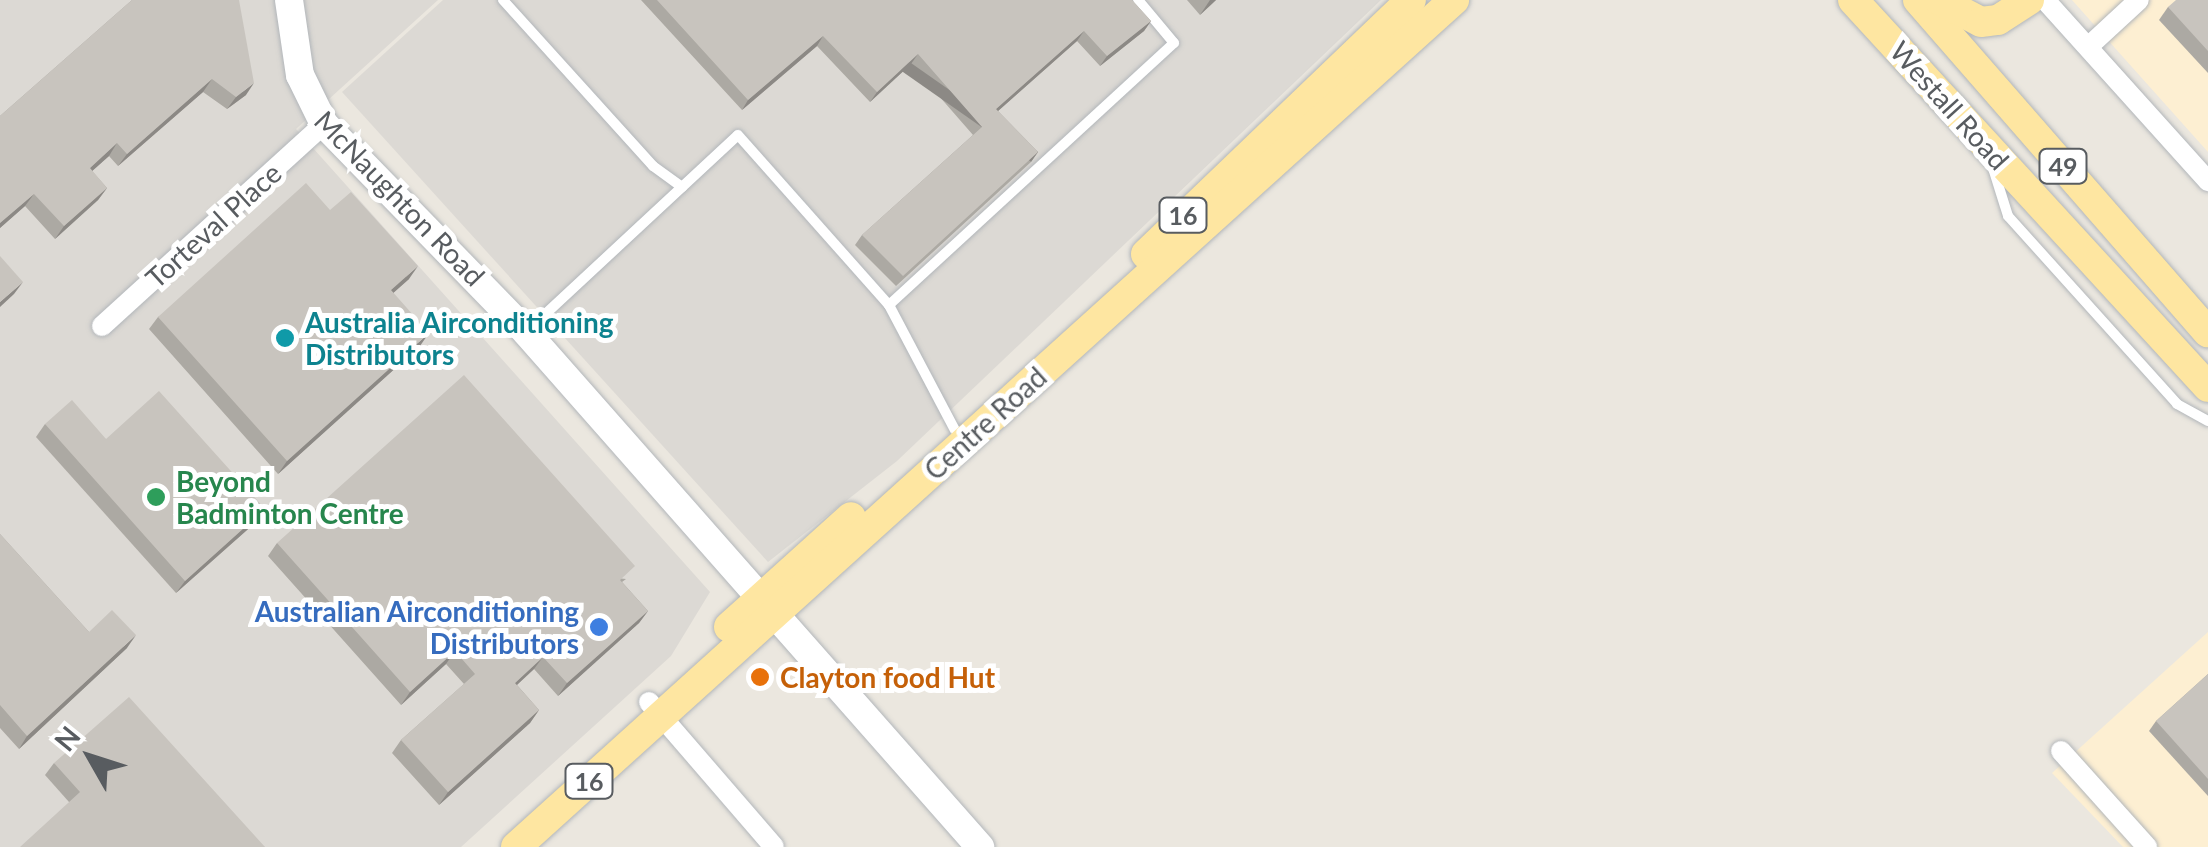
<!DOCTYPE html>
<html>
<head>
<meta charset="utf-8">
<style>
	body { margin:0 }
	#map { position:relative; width:2208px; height:847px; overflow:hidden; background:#ebe7df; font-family:Lato,sans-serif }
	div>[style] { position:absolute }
	.commercial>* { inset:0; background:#fdefd2 }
	.industrial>* { inset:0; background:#dcd9d4 }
	.roads { filter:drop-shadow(0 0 2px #b2b6ba) drop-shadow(0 0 2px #b2b6ba) }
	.lane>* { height:10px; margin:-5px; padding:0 5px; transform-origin:5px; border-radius:5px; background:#fff }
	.street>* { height:20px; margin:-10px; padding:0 10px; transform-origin:10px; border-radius:10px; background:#fff }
	.secondary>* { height:28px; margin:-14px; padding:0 14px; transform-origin:14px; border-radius:14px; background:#fff }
	.primary>* { height:30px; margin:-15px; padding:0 15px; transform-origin:15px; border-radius:15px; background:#fee6a1 }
	.wall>* { inset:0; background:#aca9a3 }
	.shaded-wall>* { inset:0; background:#8c8985; transform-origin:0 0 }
	.building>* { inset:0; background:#c8c4be }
	.dots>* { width:28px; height:28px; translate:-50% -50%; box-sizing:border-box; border:5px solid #fff; border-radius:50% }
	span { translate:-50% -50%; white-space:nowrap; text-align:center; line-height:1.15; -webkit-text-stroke:10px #fff; paint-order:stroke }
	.shield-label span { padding:2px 8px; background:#fff; border:2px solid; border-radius:8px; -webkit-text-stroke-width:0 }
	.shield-label { font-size:25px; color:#585c60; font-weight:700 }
	.street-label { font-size:28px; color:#585c60 }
	.culture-label { font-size:28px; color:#0d838f; font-weight:700 }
	.left { translate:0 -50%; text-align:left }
	.leisure-label { font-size:28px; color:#27864d; font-weight:700 }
	.shop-label { font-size:28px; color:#366cbe; font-weight:700 }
	.right { translate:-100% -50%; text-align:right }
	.food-label { font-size:28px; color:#c56008; font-weight:700 }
	.north { position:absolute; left:40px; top:707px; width:100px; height:100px; -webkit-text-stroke:8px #fff; paint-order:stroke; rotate:309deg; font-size:28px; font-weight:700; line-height:40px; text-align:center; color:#585c60 }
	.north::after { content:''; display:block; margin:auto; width:35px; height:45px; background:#585c60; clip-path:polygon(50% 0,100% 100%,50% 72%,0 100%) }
</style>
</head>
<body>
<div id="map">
	<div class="commercial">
		<div style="clip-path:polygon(2072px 0,2208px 0,2208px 152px)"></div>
		<div style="clip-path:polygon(2208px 632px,2208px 847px,2123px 847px,2052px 773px)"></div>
	</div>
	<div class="industrial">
		<div style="clip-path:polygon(0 0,438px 0,296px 129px,710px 592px,671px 656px,461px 847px,0 847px)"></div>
		<div style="clip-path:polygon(443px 0,1381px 0,897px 461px,768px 562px,342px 92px)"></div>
	</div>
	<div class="roads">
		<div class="lane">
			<div style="left:503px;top:0;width:224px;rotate:47.9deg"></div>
			<div style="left:653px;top:166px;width:36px;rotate:36deg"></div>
			<div style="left:1993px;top:168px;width:50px;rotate:72.6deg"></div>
			<div style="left:2008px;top:216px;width:253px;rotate:48deg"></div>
			<div style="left:2177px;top:404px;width:35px;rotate:29deg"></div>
			<div style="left:889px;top:305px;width:387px;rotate:-42.6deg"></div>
			<div style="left:1174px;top:43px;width:56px;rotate:-129.9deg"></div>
			<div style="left:526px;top:332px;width:289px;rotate:-42.9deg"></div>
			<div style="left:738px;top:135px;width:227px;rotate:48.4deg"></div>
			<div style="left:889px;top:305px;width:141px;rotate:62.2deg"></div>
		</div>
		<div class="street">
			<div style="left:2045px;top:0;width:244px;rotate:48deg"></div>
			<div style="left:2088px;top:47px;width:69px;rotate:-42.7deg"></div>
			<div style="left:102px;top:326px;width:300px;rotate:-42.3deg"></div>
			<div style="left:649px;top:702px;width:191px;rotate:49.2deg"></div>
			<div style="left:2061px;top:751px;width:129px;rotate:48.1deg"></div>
		</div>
		<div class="secondary">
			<div style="left:289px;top:0;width:76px;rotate:81.7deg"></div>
			<div style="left:300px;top:75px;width:55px;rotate:63.9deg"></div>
			<div style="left:324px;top:124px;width:290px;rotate:45.8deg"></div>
			<div style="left:526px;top:332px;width:687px;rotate:48.6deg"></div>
		</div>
		<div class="primary">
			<div style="left:1853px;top:0;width:525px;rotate:47.47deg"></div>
			<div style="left:1918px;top:0;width:441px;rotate:48.9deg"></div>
			<div style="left:1939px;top:0;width:47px;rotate:27.6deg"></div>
			<div style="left:1981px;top:22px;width:17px;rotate:-7deg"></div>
			<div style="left:1998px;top:20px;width:37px;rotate:-33deg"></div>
			<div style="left:1146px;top:254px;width:367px;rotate:-43.8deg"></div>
			<div style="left:729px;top:627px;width:164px;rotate:-42deg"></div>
			<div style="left:516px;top:847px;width:1264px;rotate:-42.08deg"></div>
		</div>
	</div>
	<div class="wall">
		<div style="clip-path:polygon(132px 0,246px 95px,227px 109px,203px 92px,118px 166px,109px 156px,92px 171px,107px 188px,98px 200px,55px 239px,25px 206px,0 228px,0 116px)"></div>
		<div style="clip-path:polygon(641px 0,1132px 0,1151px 21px,1144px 31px,1100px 66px,1077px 41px,998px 111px,1038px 152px,1031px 162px,896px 286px,855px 245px,862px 235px,973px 135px,911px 64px,870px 102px,817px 46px,742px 110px)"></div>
		<div style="clip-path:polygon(1187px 0,1216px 0,1200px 15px)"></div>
		<div style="clip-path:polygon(2208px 0,2208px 73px,2159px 20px,2168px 7px)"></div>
		<div style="clip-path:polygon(330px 210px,409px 279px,393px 293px,420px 346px,278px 474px,149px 329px,158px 317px)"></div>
		<div style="clip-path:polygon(45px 424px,106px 439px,256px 522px,176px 593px,36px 437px)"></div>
		<div style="clip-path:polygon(0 534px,89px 632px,127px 648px,19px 749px,0 728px)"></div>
		<div style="clip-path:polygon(277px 543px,626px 579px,622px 582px,648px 611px,639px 623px,558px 696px,534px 669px,517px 685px,539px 710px,530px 723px,439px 805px,392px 753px,401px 740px,464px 684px,446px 664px,401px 705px,268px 556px)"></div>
		<div style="clip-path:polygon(2208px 674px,2208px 796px,2149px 731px,2156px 721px)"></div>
		<div style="clip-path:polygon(54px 763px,265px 847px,69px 802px,45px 775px)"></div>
	</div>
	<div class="shaded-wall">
		<div style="clip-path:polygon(1210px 0,1216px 0,1200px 15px)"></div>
		<div style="clip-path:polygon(1151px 21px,1144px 31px,1100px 66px,1107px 56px)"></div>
		<div style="clip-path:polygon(1084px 31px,1077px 41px,989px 119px,996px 109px)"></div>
		<div style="clip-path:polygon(823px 36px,817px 46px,742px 110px,748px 100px)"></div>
		<div style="clip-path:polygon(918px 54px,911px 64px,870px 102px,877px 92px)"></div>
		<div style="clip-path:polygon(212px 79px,203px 92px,118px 166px,127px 154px)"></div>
		<div style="clip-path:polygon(254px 83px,246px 95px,227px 109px,236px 97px)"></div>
		<div style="clip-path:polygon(117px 143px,109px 156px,81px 181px,90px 168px)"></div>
		<div style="left:1038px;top:152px;width:12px;height:183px;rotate:125deg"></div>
		<div style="clip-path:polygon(107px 188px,98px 200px,55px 239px,64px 226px)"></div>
		<div style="clip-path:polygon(34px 194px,25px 206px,0 228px,0 223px)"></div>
		<div style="clip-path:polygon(418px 266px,409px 279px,382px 303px,391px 290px)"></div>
		<div style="clip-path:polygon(23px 282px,14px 294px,0 307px,0 302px)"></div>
		<div style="clip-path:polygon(429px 333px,420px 346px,278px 474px,287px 461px)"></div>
		<div style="clip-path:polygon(265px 509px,256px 522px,176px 593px,185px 581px)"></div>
		<div style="clip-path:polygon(648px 611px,639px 623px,558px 696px,567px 683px)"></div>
		<div style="clip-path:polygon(136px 635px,127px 648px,19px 749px,27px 736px)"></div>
		<div style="clip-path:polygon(455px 651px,446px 664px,401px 705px,410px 692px)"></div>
		<div style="clip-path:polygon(543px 657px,534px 669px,506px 695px,515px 683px)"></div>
		<div style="clip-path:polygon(539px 710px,530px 723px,439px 805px,448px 792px)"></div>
	</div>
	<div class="building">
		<div style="clip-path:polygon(132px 0,239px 0,254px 83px,236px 97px,212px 79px,127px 154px,117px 143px,90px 168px,107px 188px,64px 226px,34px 194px,0 223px,0 116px)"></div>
		<div style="clip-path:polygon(657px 0,1132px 0,1151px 21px,1107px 56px,1084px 31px,996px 109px,1038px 152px,903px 276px,862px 235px,982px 127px,918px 54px,877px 92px,823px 36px,748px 100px)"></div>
		<div style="clip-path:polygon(2176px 0,2208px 0,2208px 51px,2168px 7px)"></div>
		<div style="clip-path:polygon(306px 183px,330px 210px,351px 192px,418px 266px,391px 290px,429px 333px,287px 461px,158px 317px)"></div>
		<div style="clip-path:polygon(0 256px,23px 282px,0 302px)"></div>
		<div style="clip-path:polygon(464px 375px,635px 566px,620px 580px,648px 611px,567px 683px,543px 657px,515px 683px,539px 710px,448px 792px,401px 740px,475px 674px,455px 651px,410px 692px,277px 543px)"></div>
		<div style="clip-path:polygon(159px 391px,265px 509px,185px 581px,45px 424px,72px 400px,106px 439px)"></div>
		<div style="clip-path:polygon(0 534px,89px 632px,112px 610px,136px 635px,27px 736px,0 705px)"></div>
		<div style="clip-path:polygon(2208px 674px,2208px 779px,2156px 721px)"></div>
		<div style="clip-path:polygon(129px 697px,265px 847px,20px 847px,80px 792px,54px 763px)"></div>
	</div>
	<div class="dots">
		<div style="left:285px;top:338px;background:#0f9aa8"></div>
		<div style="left:156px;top:497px;background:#2e9e5b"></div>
		<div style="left:599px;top:627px;background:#3f7fe0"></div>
		<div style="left:760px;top:677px;background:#e8710a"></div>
	</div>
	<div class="shield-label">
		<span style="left:2063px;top:166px">49</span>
		<span style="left:1183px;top:215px">16</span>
		<span style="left:589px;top:781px">16</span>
	</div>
	<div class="street-label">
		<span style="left:1950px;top:105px;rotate:48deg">Westall Road</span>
		<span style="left:400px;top:198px;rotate:46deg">McNaughton Road</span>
		<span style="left:213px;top:225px;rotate:-42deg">Torteval Place</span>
		<span style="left:985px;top:423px;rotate:-42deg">Centre Road</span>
	</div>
	<div class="culture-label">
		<span class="left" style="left:305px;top:338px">Australia Airconditioning<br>Distributors</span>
	</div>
	<div class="leisure-label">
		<span class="left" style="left:176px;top:497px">Beyond<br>Badminton Centre</span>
	</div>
	<div class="shop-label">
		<span class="right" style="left:579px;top:627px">Australian Airconditioning<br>Distributors</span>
	</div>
	<div class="food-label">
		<span class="left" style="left:780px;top:677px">Clayton food Hut</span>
	</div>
	<div class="north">N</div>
</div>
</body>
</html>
